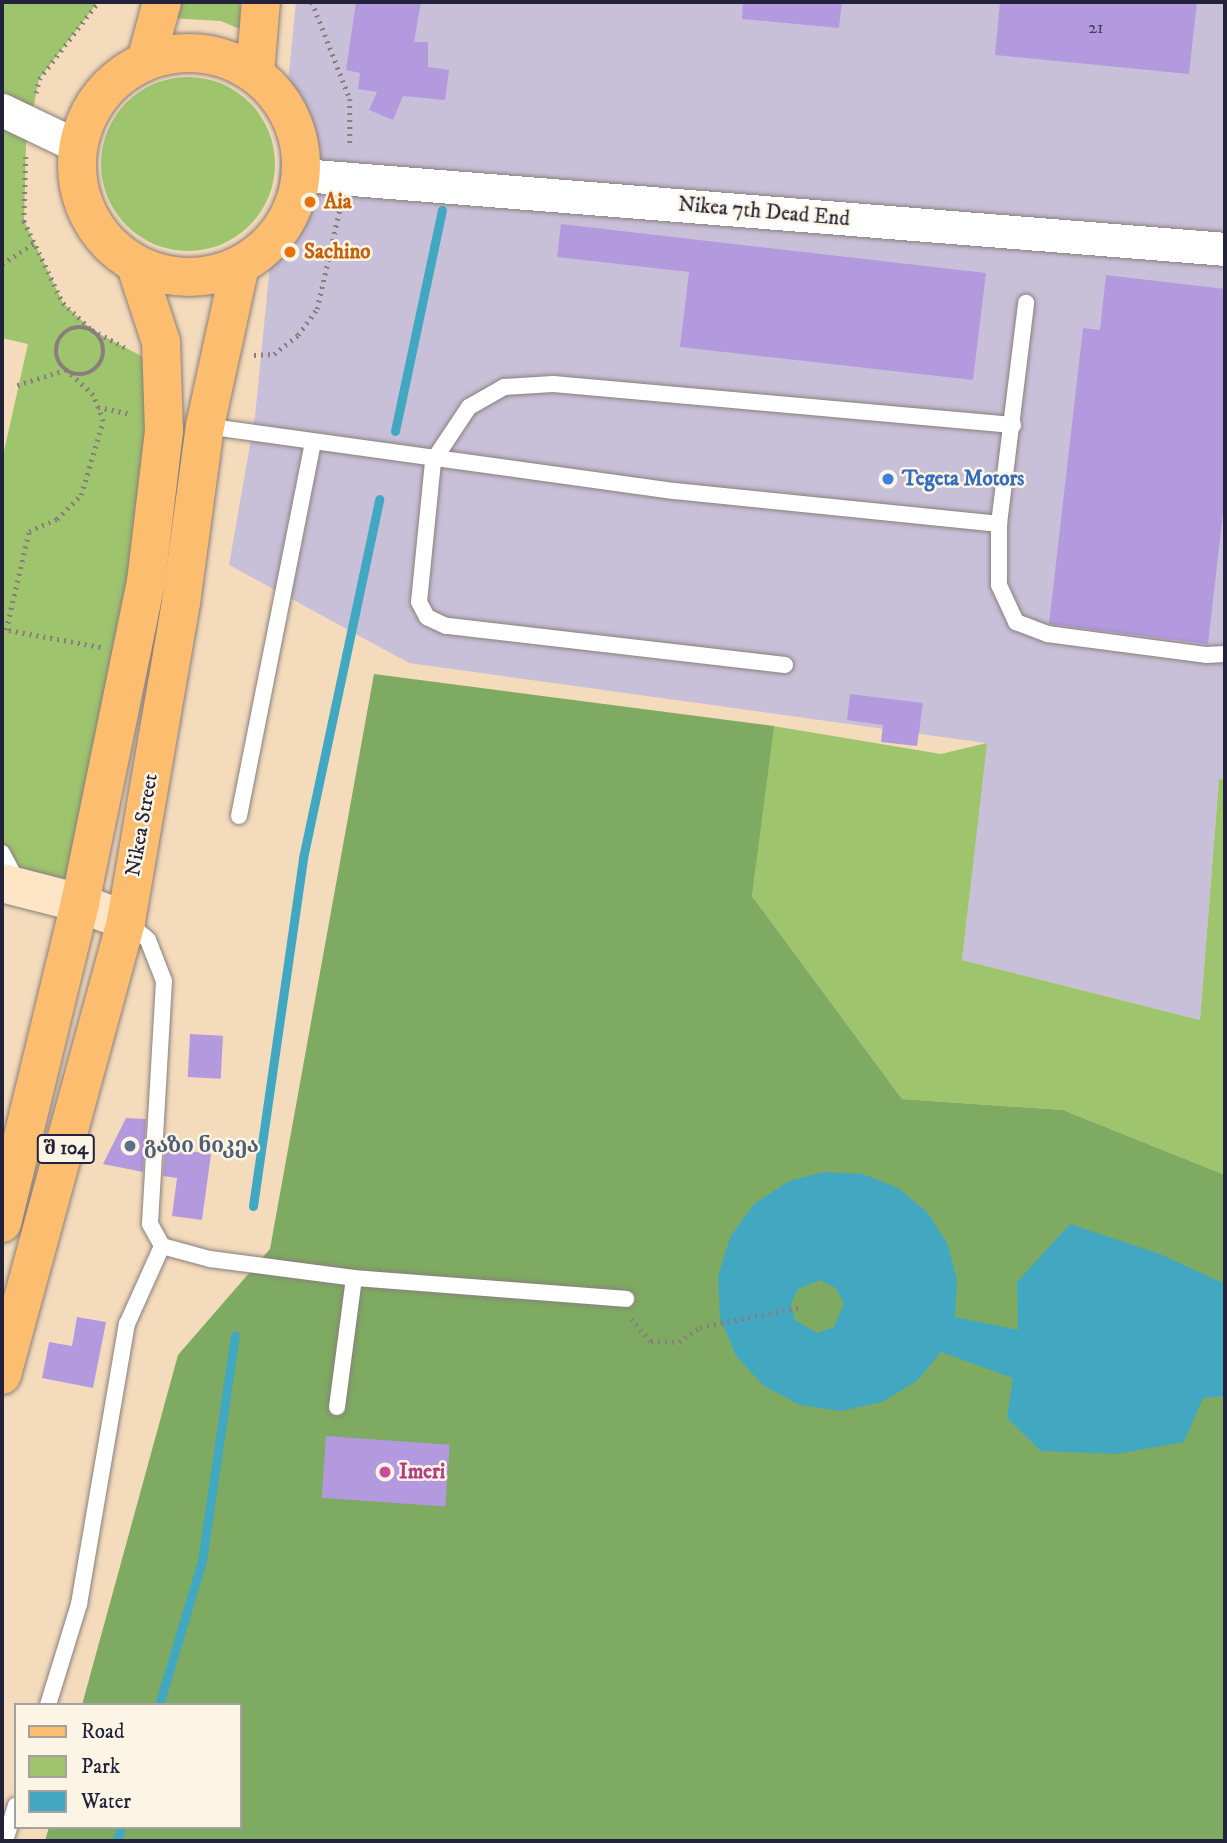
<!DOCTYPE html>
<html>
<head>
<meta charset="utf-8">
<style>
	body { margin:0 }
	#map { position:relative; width:1227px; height:1843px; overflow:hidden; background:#f3dbbc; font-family:"IM FELL DW Pica","Noto Serif Georgian",serif }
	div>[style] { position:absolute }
	.industrial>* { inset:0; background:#c8c0d8 }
	.green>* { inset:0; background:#9ec46e }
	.round { border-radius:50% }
	.forest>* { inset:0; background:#7eaa61 }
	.water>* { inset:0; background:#42a8c2 }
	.stream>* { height:9px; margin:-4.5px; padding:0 4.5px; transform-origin:4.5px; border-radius:4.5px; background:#42a8c2 }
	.building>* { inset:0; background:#b39adf; transform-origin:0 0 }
	.path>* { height:4.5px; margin-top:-2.25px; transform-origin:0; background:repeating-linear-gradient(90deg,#8a7e7c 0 2px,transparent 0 7px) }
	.path>.ring { margin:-2.25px; padding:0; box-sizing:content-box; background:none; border:4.5px solid #8a7e7c; border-radius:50% }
	.roads { filter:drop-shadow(0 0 2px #8a7e7c) drop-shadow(0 0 2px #8a7e7c) }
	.service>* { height:16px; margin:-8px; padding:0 8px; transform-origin:8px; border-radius:8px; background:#fff }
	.minor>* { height:33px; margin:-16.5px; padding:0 16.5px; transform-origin:16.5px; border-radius:16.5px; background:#fff }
	.secondary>* { height:38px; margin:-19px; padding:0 19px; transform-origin:19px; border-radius:19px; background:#fee5c5 }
	.primary>* { height:38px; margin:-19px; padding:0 19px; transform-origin:19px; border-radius:19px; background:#fcbd6f }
	.primary>.ring { margin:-19px; padding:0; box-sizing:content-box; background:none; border:38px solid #fcbd6f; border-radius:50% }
	.dots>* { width:19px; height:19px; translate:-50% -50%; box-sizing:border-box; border:4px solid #fcf5e5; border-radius:50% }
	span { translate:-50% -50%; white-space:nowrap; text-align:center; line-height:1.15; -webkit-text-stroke:5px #fcf5e5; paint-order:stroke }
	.number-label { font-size:18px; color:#464064 }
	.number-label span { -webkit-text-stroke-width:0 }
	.shield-label span { padding:2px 5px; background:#fcf5e5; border:2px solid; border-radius:5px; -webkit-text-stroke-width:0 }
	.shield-label { font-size:19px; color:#22223b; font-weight:700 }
	.food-label { font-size:21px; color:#c56008; font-weight:700 }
	.left { translate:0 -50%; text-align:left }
	.street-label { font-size:21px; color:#22223b }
	.shop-label { font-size:21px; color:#366cbe; font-weight:700 }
	.service-label { font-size:21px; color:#4e5e75; font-weight:700 }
	.hotel-label { font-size:21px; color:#b23c85; font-weight:700 }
	.frame { position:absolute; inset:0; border:4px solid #22223b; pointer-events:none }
	.legend { position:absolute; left:14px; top:1703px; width:228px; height:126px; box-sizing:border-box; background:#fcf5e5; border:2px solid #a5a1a1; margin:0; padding:9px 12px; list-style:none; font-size:21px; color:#22223b }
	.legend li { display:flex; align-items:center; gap:14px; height:35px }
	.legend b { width:35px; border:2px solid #a5a1a1 }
</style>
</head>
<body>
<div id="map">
	<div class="industrial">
		<div style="clip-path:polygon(296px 2px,1225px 2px,1225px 780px,1219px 779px,1200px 1020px,962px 960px,986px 743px,409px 663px,229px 565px,255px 416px)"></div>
	</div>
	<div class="green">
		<div style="clip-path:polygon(2px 2px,98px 2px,39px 79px,26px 145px,24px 221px,63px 303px,92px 330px,147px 359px,162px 358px,80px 903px,21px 887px,2px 853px,2px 460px,28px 344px,2px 338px)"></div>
		<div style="clip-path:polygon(177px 2px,240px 2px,242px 30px,221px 21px,168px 18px)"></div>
		<div class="round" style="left:101px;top:77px;width:174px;height:174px"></div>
		<div style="clip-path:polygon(773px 726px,941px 754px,987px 743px,962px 960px,1200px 1020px,1219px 779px,1225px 780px,1225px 1175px,1063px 1110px,902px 1099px,752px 896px)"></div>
	</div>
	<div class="forest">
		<div style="clip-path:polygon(374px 674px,774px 726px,752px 896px,902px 1099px,1063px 1110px,1225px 1175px,1225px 1841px,45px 1841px,49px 1827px,240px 1827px,240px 1705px,82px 1705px,178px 1355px,270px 1249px)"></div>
	</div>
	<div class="water">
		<div style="clip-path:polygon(evenodd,825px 1172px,863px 1174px,898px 1188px,927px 1212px,947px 1243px,957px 1279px,955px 1317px,1018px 1330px,1017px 1282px,1070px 1224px,1160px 1254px,1225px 1284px,1225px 1396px,1203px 1398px,1184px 1442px,1117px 1454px,1041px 1451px,1007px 1418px,1013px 1378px,941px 1352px,917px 1381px,882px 1402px,841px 1411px,800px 1405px,764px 1386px,736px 1356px,720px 1318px,718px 1277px,730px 1237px,754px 1204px,789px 1181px,825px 1172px,820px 1280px,836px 1288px,844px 1303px,834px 1327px,817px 1333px,795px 1320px,791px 1304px,798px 1289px,820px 1280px)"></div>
	</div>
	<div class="stream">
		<div style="left:395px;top:431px;width:226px;rotate:-78deg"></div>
		<div style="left:253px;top:1206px;width:352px;rotate:-81.8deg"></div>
		<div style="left:303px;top:858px;width:367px;rotate:-78deg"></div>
		<div style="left:159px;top:1705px;width:150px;rotate:-73.4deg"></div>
		<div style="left:202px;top:1561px;width:228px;rotate:-81.7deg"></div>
		<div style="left:117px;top:1841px;width:15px;rotate:-74deg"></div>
	</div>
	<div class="building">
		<div style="clip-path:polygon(356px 2px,421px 2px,414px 42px,428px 42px,428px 67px,449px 70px,445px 100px,403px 96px,393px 120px,369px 110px,377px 92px,358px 89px,360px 73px,346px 70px)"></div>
		<div style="clip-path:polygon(743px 2px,842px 2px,839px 28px,742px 19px)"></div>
		<div style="clip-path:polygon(1000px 2px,1197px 2px,1189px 74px,995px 55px)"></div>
		<div style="clip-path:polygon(561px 224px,986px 273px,973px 380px,680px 347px,689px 272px,557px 257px)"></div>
		<div style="clip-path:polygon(1106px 275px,1225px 289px,1225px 496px,1208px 644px,1049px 624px,1083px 328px,1100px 330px)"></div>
		<div style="clip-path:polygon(850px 694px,923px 703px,917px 746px,881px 742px,883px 725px,847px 720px)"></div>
		<div style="left:190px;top:1034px;width:33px;height:43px;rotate:3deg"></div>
		<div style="clip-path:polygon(126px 1118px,146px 1119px,143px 1172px,103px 1164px)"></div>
		<div style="clip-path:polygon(165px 1148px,211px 1154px,202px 1220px,172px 1216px,177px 1178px,163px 1176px)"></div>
		<div style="clip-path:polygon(77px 1317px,106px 1322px,93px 1388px,42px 1378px,49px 1342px,72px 1346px)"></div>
		<div style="left:326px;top:1436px;width:124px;height:62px;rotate:4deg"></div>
	</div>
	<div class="path">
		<div style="left:312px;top:2px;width:104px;rotate:68.6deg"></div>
		<div style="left:350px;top:99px;width:48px;rotate:90deg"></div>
		<div style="left:36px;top:93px;width:14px;rotate:-78deg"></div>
		<div style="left:39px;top:79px;width:97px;rotate:-52.5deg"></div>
		<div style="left:26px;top:157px;width:64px;rotate:91.8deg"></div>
		<div style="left:24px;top:221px;width:91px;rotate:64.6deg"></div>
		<div style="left:63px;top:303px;width:40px;rotate:43deg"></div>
		<div style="left:92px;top:330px;width:41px;rotate:27.8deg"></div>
		<div style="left:2px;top:264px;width:38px;rotate:-33deg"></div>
		<div class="ring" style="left:56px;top:327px;width:43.5px;height:43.5px"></div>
		<div style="left:254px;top:355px;width:20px;rotate:-3deg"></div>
		<div style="left:274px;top:354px;width:31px;rotate:-38deg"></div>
		<div style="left:298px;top:335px;width:32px;rotate:-54deg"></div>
		<div style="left:317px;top:309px;width:104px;rotate:-77.2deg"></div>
		<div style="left:98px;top:407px;width:34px;rotate:12deg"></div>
		<div style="left:2px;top:629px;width:101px;rotate:10.3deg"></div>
		<div style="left:6px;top:630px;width:102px;rotate:-76.9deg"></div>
		<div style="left:29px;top:531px;width:30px;rotate:-23deg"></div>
		<div style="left:57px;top:519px;width:34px;rotate:-45deg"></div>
		<div style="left:81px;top:495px;width:77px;rotate:-73.4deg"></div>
		<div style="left:103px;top:421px;width:28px;rotate:-111deg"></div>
		<div style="left:93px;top:395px;width:37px;rotate:-137deg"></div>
		<div style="left:66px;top:370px;width:56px;rotate:162.2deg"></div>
		<div style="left:631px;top:1319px;width:30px;rotate:48deg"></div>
		<div style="left:651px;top:1341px;width:28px;rotate:2deg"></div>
		<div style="left:679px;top:1342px;width:26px;rotate:-36deg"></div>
		<div style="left:700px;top:1327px;width:100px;rotate:-11deg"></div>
	</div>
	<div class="roads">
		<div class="service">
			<div style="left:205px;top:426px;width:474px;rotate:7.9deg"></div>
			<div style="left:675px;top:491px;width:326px;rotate:5.8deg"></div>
			<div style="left:999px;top:524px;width:61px;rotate:90deg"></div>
			<div style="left:999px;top:585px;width:41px;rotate:65.3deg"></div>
			<div style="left:1016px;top:622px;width:33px;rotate:21deg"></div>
			<div style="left:1047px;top:634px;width:160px;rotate:7.5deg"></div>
			<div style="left:1206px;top:655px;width:19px;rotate:-3deg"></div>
			<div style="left:999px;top:524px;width:223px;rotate:-83deg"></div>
			<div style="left:785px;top:665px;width:341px;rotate:-173.4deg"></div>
			<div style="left:446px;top:626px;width:21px;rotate:-155deg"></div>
			<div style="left:427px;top:617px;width:17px;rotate:-118deg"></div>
			<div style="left:419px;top:602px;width:142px;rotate:-84.3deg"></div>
			<div style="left:433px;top:461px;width:65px;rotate:-56.3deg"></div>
			<div style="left:469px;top:407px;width:40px;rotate:-29.7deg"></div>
			<div style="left:504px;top:387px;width:49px;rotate:-3.5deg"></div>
			<div style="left:553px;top:384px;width:462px;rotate:5.1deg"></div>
			<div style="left:239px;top:816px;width:380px;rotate:-78.8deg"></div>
			<div style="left:2px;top:853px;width:32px;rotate:62deg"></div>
			<div style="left:128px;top:923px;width:26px;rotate:40deg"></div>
			<div style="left:148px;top:940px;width:44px;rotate:68.7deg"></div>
			<div style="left:164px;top:981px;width:243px;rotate:93.3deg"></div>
			<div style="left:150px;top:1224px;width:25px;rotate:61deg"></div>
			<div style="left:162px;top:1246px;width:50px;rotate:15.2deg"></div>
			<div style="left:210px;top:1259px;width:145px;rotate:7.5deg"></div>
			<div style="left:354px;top:1278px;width:273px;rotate:4.4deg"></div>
			<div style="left:337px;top:1407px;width:130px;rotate:-82.5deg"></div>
			<div style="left:48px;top:1705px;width:106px;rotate:-72.9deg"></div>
			<div style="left:79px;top:1604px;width:284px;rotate:-80.3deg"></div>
			<div style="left:127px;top:1324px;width:85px;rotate:-65.8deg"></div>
			<div style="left:5px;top:1841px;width:37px;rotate:-73deg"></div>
		</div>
		<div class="minor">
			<div style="left:2px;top:110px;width:83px;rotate:25.6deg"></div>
			<div style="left:302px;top:175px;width:926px;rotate:4.58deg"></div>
		</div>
		<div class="secondary">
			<div style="left:2px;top:883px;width:81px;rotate:14.4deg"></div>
			<div style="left:80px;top:903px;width:49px;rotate:21.4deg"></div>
		</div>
		<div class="primary">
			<div class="ring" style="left:77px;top:53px;width:186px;height:186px"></div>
			<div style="left:146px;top:61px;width:61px;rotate:-74.8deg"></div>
			<div style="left:255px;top:73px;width:71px;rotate:-85.2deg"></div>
			<div style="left:2px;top:1223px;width:329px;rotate:-76.3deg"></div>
			<div style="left:80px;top:903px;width:328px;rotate:-78.4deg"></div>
			<div style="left:146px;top:582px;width:152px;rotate:-83.2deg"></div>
			<div style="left:164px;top:431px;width:89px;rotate:-91.9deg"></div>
			<div style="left:161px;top:342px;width:80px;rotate:-108.2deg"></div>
			<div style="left:2px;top:1375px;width:471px;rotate:-74.7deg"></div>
			<div style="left:126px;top:921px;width:323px;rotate:-80.2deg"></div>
			<div style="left:181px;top:603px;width:179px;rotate:-82.3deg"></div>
			<div style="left:205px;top:426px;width:164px;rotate:-77.7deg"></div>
		</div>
	</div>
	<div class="dots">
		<div style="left:310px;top:202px;background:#e8710a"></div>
		<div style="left:290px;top:252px;background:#e8710a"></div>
		<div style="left:888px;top:479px;background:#3f7fe0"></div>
		<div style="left:130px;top:1146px;background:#5c6f8a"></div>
		<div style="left:385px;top:1472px;background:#d1479c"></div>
	</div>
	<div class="number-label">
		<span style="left:1096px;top:28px">21</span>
	</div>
	<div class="shield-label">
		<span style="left:66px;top:1149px">შ 104</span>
	</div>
	<div class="food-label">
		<span class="left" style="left:324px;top:202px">Aia</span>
		<span class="left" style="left:304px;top:252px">Sachino</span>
	</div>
	<div class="street-label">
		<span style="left:764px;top:212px;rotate:5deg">Nikea 7th Dead End</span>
		<span style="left:142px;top:825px;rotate:-80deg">Nikea Street</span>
	</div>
	<div class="shop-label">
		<span class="left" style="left:902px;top:479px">Tegeta Motors</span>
	</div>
	<div class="service-label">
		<span class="left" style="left:144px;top:1146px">გაზი ნიკეა</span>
	</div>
	<div class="hotel-label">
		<span class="left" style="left:399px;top:1472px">Imeri</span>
	</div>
	<div class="frame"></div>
	<ul class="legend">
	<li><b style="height:9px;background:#fcbd6f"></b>Road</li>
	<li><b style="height:19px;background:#9ec46e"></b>Park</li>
	<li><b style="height:19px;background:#42a8c2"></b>Water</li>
	</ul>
</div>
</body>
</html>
